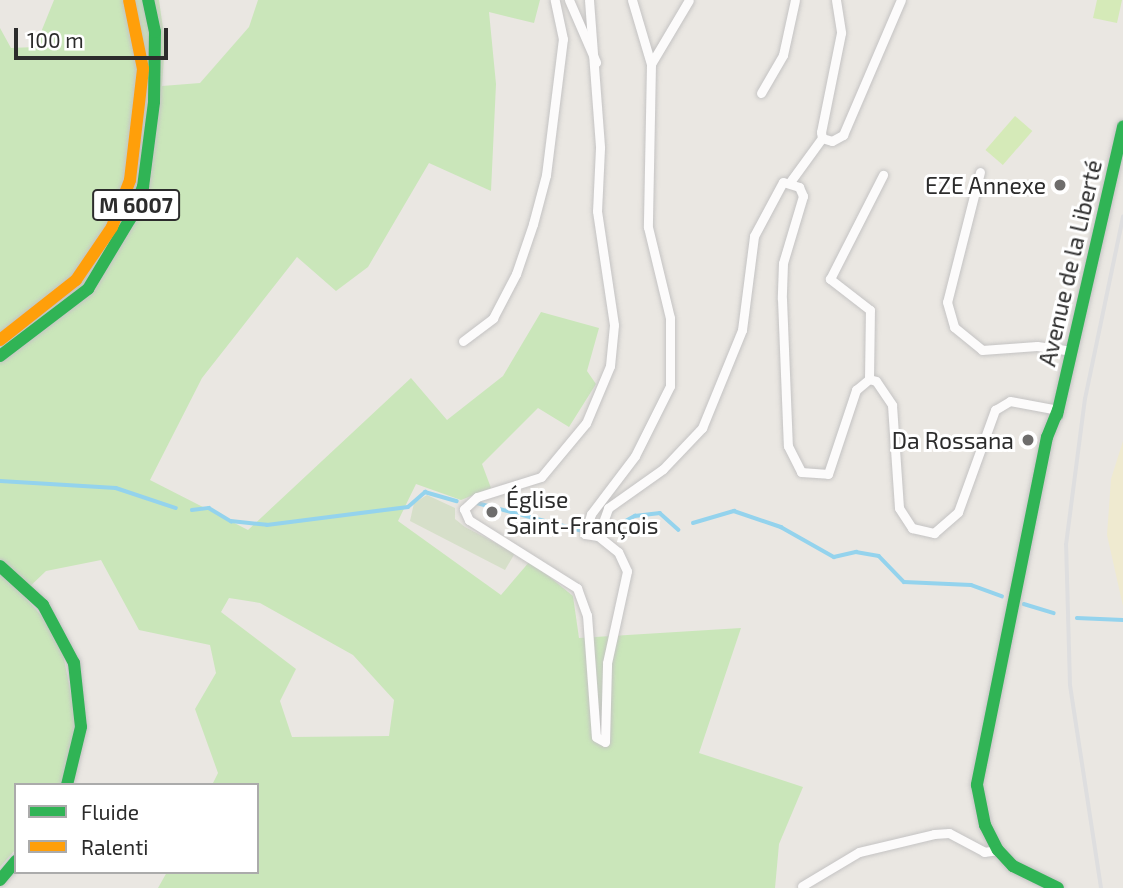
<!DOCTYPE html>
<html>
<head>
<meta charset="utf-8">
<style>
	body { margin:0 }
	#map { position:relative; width:1123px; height:888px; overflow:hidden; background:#eae7e2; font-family:"Exo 2",sans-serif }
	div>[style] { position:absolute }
	.green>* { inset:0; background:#cae6ba }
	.sand>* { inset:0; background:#efead0 }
	.cemetery>* { inset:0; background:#d6dfc9 }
	.pitch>* { inset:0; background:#d5eab8; transform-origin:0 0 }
	.stream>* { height:3.5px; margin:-1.75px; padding:0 1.75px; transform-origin:1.75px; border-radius:1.75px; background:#94d3ed }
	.roads { filter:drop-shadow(0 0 2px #c4c3c3) drop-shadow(0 0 2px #c4c3c3) }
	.street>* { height:9px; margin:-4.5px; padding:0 4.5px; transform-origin:4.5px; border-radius:4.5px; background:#fcfbfb }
	.fast>* { height:12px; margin:-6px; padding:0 6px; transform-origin:6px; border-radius:6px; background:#30b455 }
	.slow>* { height:12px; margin:-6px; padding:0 6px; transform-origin:6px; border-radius:6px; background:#ff9f0a }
	.rail>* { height:3.5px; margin:-1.75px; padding:0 1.75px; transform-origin:1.75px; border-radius:1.75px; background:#dededf }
	.dots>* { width:19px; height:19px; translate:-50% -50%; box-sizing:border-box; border:4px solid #fff; border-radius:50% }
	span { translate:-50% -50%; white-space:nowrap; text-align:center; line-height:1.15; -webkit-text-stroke:6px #fff; paint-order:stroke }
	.shield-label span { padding:2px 5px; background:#fff; border:2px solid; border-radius:5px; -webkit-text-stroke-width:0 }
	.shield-label { font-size:21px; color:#2c2c2c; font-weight:700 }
	.poi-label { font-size:23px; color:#2c2c2c }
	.right { translate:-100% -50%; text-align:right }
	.left { translate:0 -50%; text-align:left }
	.street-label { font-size:23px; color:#2c2c2c }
	.legend { position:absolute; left:14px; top:783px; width:245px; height:91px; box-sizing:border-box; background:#fff; border:2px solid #ababab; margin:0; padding:9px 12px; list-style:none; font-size:21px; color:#2c2c2c }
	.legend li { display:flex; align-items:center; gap:14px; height:35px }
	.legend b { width:35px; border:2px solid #ababab }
	.scale { position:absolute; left:14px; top:28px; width:154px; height:32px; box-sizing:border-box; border:4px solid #2c2c2c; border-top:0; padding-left:9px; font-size:21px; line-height:24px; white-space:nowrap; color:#2c2c2c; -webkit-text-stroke:5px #fff; paint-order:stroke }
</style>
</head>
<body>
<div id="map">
	<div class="green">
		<div style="clip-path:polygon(evenodd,54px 0,159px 0,165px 42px,162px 86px,200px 83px,249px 27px,258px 0,540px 0,534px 23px,489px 12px,496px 84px,491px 191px,429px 163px,368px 267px,336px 291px,297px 257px,202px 378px,150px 480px,248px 530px,411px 378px,447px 420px,503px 376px,541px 312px,599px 328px,587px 371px,596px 384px,569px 427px,538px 408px,482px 464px,491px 488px,461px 500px,416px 484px,398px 521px,501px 595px,530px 561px,573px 596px,579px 638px,741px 628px,699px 753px,803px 787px,779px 844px,775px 888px,158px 888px,167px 872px,257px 872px,257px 785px,212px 785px,218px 773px,195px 709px,216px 673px,210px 645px,139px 630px,101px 560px,46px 571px,22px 594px,47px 622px,63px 654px,75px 715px,72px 751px,60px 785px,16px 785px,16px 849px,0 867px,0 28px,11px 48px,35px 47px,54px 0,229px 598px,260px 603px,353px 655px,394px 700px,389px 736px,292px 737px,280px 701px,296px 669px,221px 612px,229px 598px)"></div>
	</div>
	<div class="sand">
		<div style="clip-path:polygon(1123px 441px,1123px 606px,1107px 535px,1111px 479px)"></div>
	</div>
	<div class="cemetery">
		<div style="clip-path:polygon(427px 495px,455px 508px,455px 519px,465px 527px,515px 553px,505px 570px,410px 521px,414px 503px)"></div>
	</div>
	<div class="pitch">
		<div style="clip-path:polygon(1097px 0,1122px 0,1117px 23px,1093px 18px)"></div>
		<div style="left:1015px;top:116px;width:23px;height:45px;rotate:41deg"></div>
	</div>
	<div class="stream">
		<div style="left:0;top:481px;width:116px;rotate:3.5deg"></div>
		<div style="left:116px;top:488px;width:63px;rotate:18.4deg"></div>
		<div style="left:477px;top:503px;width:110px;rotate:14.8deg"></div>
		<div style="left:192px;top:510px;width:17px;rotate:-7deg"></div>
		<div style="left:209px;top:508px;width:26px;rotate:31deg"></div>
		<div style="left:231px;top:521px;width:36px;rotate:6deg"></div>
		<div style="left:267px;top:525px;width:142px;rotate:-7.3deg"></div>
		<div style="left:408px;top:507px;width:23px;rotate:-41deg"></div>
		<div style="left:425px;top:492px;width:33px;rotate:16deg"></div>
		<div style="left:603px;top:523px;width:13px;rotate:18deg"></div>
		<div style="left:615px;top:527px;width:23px;rotate:-29deg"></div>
		<div style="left:635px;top:516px;width:25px;rotate:-7deg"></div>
		<div style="left:660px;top:513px;width:25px;rotate:42deg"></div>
		<div style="left:693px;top:523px;width:43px;rotate:-16.3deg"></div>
		<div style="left:734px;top:511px;width:50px;rotate:18.8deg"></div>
		<div style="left:781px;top:527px;width:61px;rotate:29.5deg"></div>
		<div style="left:834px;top:557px;width:23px;rotate:-13deg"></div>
		<div style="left:856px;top:552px;width:23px;rotate:10deg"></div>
		<div style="left:879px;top:556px;width:36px;rotate:46deg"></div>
		<div style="left:904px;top:582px;width:67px;rotate:2.6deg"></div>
		<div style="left:971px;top:585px;width:33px;rotate:20deg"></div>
		<div style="left:1024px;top:604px;width:31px;rotate:17deg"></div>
		<div style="left:1077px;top:618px;width:46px;rotate:2.5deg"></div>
	</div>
	<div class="roads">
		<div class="street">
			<div style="left:569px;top:0;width:68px;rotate:66.5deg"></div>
			<div style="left:589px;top:0;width:148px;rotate:85.7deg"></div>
			<div style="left:600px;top:148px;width:63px;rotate:92.7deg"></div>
			<div style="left:597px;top:211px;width:115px;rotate:81.5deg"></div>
			<div style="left:614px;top:325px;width:41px;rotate:95.6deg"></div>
			<div style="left:610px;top:366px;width:62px;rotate:112.8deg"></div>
			<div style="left:586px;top:423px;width:70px;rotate:129.8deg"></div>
			<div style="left:541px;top:477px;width:67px;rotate:162.6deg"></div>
			<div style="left:477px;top:497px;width:18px;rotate:137deg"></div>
			<div style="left:464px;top:509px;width:12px;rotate:66deg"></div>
			<div style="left:469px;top:520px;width:128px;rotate:32.2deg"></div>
			<div style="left:577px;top:588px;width:29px;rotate:70deg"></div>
			<div style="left:587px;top:615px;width:122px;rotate:85.8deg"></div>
			<div style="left:596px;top:737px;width:10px;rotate:29deg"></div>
			<div style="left:605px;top:742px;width:79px;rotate:-88.5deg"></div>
			<div style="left:607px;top:663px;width:94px;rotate:-77.7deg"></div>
			<div style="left:627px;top:571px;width:21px;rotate:-115deg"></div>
			<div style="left:618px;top:552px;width:26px;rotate:-141deg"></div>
			<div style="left:632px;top:0;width:67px;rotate:73.5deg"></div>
			<div style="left:651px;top:64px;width:163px;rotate:91.1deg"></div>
			<div style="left:648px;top:227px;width:94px;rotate:76.4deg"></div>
			<div style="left:670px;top:318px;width:68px;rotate:90deg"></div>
			<div style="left:670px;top:386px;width:78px;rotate:116.6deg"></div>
			<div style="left:635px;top:456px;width:73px;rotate:127.2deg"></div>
			<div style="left:591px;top:514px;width:21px;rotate:107deg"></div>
			<div style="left:585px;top:534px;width:13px;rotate:9deg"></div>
			<div style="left:598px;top:536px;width:30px;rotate:-70deg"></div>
			<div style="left:608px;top:508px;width:67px;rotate:-35.3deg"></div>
			<div style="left:663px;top:469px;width:57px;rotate:-46.4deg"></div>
			<div style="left:702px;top:428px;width:106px;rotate:-67.8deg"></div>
			<div style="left:742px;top:330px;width:95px;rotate:-82.7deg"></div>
			<div style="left:754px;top:236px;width:61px;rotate:-61.8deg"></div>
			<div style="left:783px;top:182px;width:17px;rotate:17deg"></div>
			<div style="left:799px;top:187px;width:10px;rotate:66deg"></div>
			<div style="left:803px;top:196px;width:70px;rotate:106.6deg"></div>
			<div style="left:783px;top:263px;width:36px;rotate:92deg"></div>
			<div style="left:782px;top:299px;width:147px;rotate:87.7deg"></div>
			<div style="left:788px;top:446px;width:29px;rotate:63deg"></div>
			<div style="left:801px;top:472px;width:27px;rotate:4deg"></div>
			<div style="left:828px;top:474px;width:89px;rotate:-71.6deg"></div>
			<div style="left:856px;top:390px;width:17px;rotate:-40deg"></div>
			<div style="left:869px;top:379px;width:7px;rotate:16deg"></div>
			<div style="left:876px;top:381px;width:29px;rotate:56deg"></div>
			<div style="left:892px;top:405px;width:103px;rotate:86.1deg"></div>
			<div style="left:899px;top:508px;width:24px;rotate:57deg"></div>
			<div style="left:912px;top:528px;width:23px;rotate:13deg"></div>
			<div style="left:934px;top:533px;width:32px;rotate:-41deg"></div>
			<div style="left:958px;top:512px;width:109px;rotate:-70.1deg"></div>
			<div style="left:995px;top:410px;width:17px;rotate:-31deg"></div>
			<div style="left:1010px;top:401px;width:49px;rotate:10.6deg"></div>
			<div style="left:836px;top:0;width:33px;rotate:81deg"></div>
			<div style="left:841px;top:33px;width:101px;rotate:101.4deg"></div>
			<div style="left:821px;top:132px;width:6px;rotate:81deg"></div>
			<div style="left:822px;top:138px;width:10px;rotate:17deg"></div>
			<div style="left:832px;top:141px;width:13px;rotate:-29deg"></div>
			<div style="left:843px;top:135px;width:147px;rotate:-66.8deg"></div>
			<div style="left:651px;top:64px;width:74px;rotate:-59.3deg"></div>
			<div style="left:761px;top:93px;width:44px;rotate:-59.9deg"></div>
			<div style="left:783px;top:55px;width:56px;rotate:-77.7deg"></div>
			<div style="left:980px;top:172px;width:134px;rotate:104.2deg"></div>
			<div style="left:947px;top:302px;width:26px;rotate:74deg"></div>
			<div style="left:954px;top:327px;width:36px;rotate:39deg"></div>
			<div style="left:982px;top:350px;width:55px;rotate:-4.2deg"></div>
			<div style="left:1037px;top:346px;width:34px;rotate:8deg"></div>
			<div style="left:790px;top:182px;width:54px;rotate:-54deg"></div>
			<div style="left:463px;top:341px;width:38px;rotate:-37deg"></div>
			<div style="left:493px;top:318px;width:50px;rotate:-62.4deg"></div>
			<div style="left:516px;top:274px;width:53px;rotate:-71.2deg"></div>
			<div style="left:533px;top:224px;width:51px;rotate:-75.1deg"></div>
			<div style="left:546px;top:175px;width:137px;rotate:-82.9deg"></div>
			<div style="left:563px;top:39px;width:40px;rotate:-102deg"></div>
			<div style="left:869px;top:379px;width:69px;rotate:-89.2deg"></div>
			<div style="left:870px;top:310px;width:51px;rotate:-142.2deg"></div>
			<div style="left:830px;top:279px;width:117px;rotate:-63deg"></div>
			<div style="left:802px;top:886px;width:66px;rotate:-30.8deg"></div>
			<div style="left:859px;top:852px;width:77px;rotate:-13.5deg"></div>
			<div style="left:934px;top:834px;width:15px;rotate:-4deg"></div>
			<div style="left:949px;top:833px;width:40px;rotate:28deg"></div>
			<div style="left:984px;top:852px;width:14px;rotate:-8deg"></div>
		</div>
		<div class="fast">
			<div style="left:0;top:356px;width:111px;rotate:-37.3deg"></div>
			<div style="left:88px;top:289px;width:82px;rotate:-59deg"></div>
			<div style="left:130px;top:219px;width:35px;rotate:-68deg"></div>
			<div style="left:143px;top:187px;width:86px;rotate:-82.6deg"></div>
			<div style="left:154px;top:102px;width:70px;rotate:-89.2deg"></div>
			<div style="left:155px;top:32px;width:33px;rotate:-102deg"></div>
			<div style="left:1058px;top:410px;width:29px;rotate:112deg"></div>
			<div style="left:1047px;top:437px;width:355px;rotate:101.4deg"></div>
			<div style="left:977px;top:785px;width:41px;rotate:78.7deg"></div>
			<div style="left:985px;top:825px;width:28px;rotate:63deg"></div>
			<div style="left:998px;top:850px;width:22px;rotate:47deg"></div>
			<div style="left:1013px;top:866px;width:50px;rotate:26.1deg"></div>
			<div style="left:1057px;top:415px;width:296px;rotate:-77.1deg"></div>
			<div style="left:0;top:566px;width:58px;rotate:42.2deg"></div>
			<div style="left:43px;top:605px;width:66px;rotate:61.9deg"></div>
			<div style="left:74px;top:663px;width:64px;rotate:83.8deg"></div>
			<div style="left:81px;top:727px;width:60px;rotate:103.6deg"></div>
			<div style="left:0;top:880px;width:25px;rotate:-50deg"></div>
		</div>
		<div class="slow">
			<div style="left:0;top:340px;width:97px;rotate:-38.3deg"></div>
			<div style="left:76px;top:280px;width:64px;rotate:-55.8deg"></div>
			<div style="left:112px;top:227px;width:50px;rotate:-69deg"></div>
			<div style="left:130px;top:180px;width:112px;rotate:-83.3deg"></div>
			<div style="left:143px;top:69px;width:70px;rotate:-101.5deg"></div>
		</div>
	</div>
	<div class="rail">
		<div style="left:1101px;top:888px;width:205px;rotate:-98.7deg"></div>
		<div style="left:1070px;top:685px;width:140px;rotate:-91.6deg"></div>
		<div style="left:1066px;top:545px;width:147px;rotate:-82.6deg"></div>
		<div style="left:1085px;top:399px;width:186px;rotate:-78.2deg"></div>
	</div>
	<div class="dots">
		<div style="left:1060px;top:185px;background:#6e6d6c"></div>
		<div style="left:1028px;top:440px;background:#6e6d6c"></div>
		<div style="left:492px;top:512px;background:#6e6d6c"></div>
	</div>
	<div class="shield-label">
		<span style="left:136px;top:205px">M 6007</span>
	</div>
	<div class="poi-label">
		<span class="right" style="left:1046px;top:185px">EZE Annexe</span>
		<span class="right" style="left:1014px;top:440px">Da Rossana</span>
		<span class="left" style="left:506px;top:512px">Église<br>Saint-François</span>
	</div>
	<div class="street-label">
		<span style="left:1070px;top:263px;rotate:-77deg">Avenue de la Liberté</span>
	</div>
	<ul class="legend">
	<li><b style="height:9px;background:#30b455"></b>Fluide</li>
	<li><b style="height:9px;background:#ff9f0a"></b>Ralenti</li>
	</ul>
	<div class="scale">100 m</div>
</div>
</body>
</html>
